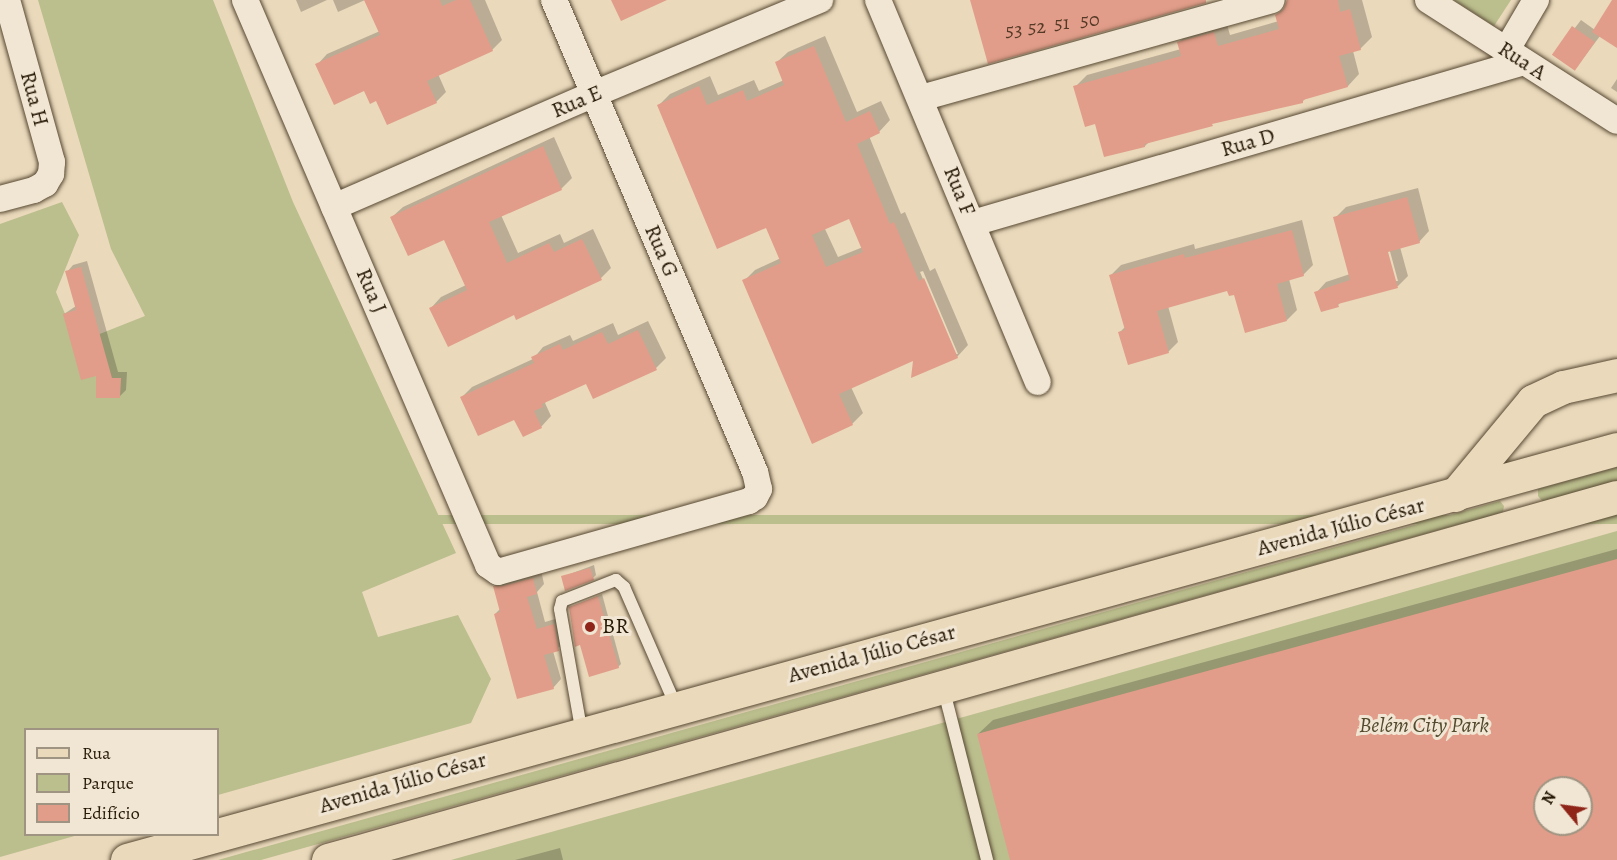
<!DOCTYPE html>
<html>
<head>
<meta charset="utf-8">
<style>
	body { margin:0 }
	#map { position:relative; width:1617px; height:860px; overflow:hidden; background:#ead9bb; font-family:Alegreya,serif }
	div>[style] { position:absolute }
	.green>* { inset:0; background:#bbbe8d; transform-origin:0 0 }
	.shadow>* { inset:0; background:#0003 }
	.building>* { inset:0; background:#e19d89; transform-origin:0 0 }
	.roads { filter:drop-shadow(0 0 2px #564832) drop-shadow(0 0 2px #564832) }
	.service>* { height:12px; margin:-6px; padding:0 6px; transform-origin:6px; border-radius:6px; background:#f1e6d3 }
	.minor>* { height:26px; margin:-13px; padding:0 13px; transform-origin:13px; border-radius:13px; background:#f1e6d3 }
	.primary>* { height:33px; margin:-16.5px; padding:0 16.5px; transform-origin:16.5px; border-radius:16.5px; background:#ead9bb }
	.dots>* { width:16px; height:16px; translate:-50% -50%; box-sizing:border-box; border:3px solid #f1e6d3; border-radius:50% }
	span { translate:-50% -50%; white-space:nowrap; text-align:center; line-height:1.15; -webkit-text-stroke:6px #f1e6d3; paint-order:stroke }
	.number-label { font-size:20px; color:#543926 }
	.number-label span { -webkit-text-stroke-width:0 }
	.street-label { font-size:22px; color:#251805 }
	.poi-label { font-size:22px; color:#251805 }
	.left { translate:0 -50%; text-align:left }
	.park-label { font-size:22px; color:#524a2e; font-style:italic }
	.legend { position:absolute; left:24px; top:728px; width:195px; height:108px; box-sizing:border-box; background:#f1e6d3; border:2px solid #9f9481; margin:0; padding:8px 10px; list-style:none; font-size:18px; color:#251805 }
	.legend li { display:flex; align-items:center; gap:12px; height:30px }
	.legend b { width:30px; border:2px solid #9f9481 }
	.north { position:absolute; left:1533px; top:776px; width:60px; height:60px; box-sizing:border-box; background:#f1e6d3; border:2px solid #9f9481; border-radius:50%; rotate:299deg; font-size:16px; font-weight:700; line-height:24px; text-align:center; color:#251805 }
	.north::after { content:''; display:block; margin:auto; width:21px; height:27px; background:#8f2418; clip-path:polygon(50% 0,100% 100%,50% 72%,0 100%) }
</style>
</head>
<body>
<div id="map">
	<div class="green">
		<div style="clip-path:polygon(38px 0,213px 0,293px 202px,456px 553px,362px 592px,378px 637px,458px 615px,491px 679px,471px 723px,218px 795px,218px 730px,26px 730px,26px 834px,78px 835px,0 857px,0 224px,62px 202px,79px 235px,56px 292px,77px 343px,145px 316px,111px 249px)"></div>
		<div style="clip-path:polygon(1454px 0,1511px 0,1494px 26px)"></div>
		<div style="clip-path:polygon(1617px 467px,1617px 481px,1543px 502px,1538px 496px,1538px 489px)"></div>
		<div style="clip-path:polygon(1500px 501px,1504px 506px,1503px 512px,261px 860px,218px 860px)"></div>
		<div style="left:1617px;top:515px;width:9px;height:1276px;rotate:90deg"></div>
		<div style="clip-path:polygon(evenodd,1617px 531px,1617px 860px,451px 860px,1060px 690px,1617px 531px,1545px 788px,1581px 788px,1581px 824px,1545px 824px,1545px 788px)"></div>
	</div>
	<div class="shadow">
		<div style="clip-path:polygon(296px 0,327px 0,301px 12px)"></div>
		<div style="clip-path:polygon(333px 0,485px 0,502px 40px,492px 50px,438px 74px,446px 92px,436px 102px,377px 99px,365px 89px,317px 65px,327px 54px,380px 31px,365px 0,338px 12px)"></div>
		<div style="clip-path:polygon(1292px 0,1362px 0,1372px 37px,1360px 49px,1353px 51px,1359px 74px,1348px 86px,1307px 97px,1302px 102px,1215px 122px,1149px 142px,1145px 146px,1096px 122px,1075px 87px,1087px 75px,1181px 49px,1179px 42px,1191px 31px,1226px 21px,1230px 35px,1279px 21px,1277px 15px)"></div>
		<div style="clip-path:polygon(1617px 0,1617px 46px,1600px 36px,1576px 68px,1555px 54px,1581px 20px,1595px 30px)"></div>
		<div style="clip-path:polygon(evenodd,825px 36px,857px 112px,881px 101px,890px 120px,879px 132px,869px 136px,901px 214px,905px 212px,930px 271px,935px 268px,968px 345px,957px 357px,915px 359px,851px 387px,863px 413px,852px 424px,744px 281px,755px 270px,781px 258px,767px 226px,659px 105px,670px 94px,710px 76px,718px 95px,754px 80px,759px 91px,784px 80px,776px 63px,788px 52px,825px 36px,850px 217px,863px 247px,838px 257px,825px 229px,850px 217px,825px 36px,923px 271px,958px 354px,955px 354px,920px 272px,923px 271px)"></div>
		<div style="clip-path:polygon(1617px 79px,1617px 92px,1611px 88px)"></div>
		<div style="clip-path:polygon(554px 137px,572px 178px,561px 189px,501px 215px,518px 253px,560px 234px,564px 243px,593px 229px,611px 268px,601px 278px,515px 313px,431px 308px,441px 297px,466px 285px,445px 238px,392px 217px,403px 207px)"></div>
		<div style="clip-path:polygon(evenodd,1418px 188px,1429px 231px,1419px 242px,1400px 247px,1408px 276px,1398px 286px,1342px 301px,1338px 305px,1316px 293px,1326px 282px,1350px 274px,1335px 218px,1346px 207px,1418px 188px,1388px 244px,1398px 281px,1395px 281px,1385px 245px,1388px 244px)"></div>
		<div style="clip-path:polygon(1302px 220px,1313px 265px,1303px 275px,1289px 279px,1297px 310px,1287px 320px,1228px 289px,1168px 306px,1178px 342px,1168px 352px,1120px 332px,1126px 326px,1111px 275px,1121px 265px,1194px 244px,1195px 249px)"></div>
		<div style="clip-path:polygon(87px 261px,118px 372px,127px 372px,126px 390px,119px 397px,98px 374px,64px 314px,76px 306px,67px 272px,73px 265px)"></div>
		<div style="clip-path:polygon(648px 321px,666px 358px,656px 368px,587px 383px,547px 400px,545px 403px,551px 416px,541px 427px,524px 435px,515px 418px,462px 397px,472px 387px,533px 359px,543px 347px,570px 335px,573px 341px,613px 323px,618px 335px)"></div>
		<div style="clip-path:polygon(evenodd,1617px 549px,1617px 860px,1012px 860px,978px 734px,993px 720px,1617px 549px,1545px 788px,1581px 788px,1581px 824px,1545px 824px,1545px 788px)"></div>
		<div style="clip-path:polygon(594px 565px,596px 575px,593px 578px,562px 577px)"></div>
		<div style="clip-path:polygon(541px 570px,544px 584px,537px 592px,545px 622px,562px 617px,567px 642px,553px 651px,561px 679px,553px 688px,495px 614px,500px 609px,494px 586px,503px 578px)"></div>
		<div style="clip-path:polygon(602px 594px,621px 664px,618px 667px,571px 607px)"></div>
		<div style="clip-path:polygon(560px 848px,563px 860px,515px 860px)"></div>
	</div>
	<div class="building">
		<div style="clip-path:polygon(364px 0,440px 0,442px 6px,456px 0,470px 0,493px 51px,427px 81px,437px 103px,387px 125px,376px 101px,370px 104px,364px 91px,334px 105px,315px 64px,380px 35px)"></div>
		<div style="clip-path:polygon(611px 0,667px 0,621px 21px)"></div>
		<div style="clip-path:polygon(970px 0,1206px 0,1206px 3px,988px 64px)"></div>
		<div style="clip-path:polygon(1287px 0,1338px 0,1340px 12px,1350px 9px,1361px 50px,1339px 56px,1348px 87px,1303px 100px,1303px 103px,1212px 124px,1213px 126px,1145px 144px,1145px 147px,1104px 157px,1095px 124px,1085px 127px,1073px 86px,1181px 56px,1177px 42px,1214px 32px,1218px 46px,1279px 29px,1275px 15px,1283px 10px)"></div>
		<div style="clip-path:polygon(1612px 0,1617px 0,1617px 48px,1592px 32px)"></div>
		<div style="left:1572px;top:26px;width:28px;height:35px;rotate:35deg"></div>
		<div style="clip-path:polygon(evenodd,814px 46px,846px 122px,870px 111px,880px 133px,857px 144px,890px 224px,894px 222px,919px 281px,924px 278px,958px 358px,911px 378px,913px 361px,839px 394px,853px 425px,812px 444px,742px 280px,781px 263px,766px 228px,717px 249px,657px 105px,699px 86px,707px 105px,743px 90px,747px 101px,784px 85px,775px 62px,814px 46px,849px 219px,863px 252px,826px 267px,812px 235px,849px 219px)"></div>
		<div style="clip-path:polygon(543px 146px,562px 190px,489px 222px,507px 263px,549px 243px,554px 252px,582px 239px,602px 280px,516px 320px,514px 315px,448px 347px,429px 308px,467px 290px,444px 240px,408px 256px,390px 217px)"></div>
		<div style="clip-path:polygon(1407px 197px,1420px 243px,1388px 252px,1398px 288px,1338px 304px,1339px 307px,1321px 312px,1314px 292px,1350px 280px,1333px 217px)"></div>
		<div style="clip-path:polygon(1292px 230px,1304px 276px,1277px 284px,1287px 321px,1245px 333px,1234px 295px,1229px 296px,1227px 291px,1157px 311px,1169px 353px,1128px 365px,1118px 332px,1125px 330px,1109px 275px,1184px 254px,1185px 258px)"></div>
		<div style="clip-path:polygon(81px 267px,112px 378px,121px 378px,120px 398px,96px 398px,96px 376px,81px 380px,63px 314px,76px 310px,65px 271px)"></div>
		<div style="clip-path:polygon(638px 330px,657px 370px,593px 399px,586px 384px,542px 404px,543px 407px,534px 411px,542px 428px,523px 437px,514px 420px,478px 436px,460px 397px,534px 363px,531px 357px,560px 344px,563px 350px,602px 332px,608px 344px)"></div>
		<div style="clip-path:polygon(evenodd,1617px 559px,1617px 860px,1010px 860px,977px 734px,1617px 559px,1545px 788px,1581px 788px,1581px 824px,1545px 824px,1545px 788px)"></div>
		<div style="clip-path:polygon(590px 568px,594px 580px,565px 591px,561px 576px)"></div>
		<div style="clip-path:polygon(533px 578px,537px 594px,527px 597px,537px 629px,554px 624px,559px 651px,544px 655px,554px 689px,517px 699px,494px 614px,500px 612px,493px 586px,502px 586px)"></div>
		<div style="clip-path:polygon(598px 596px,619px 668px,589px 677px,580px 645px,575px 647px,569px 607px)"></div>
	</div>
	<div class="roads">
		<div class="service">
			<div style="left:943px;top:687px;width:179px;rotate:75.7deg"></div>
			<div style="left:582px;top:734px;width:127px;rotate:-100deg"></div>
			<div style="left:560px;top:609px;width:8px;rotate:-76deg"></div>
			<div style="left:562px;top:601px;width:58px;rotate:-21.3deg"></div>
			<div style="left:616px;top:580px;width:11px;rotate:41deg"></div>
			<div style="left:624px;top:587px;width:130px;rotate:66.4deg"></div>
		</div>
		<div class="minor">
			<div style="left:245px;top:0;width:615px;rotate:66.73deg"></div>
			<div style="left:488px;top:565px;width:12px;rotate:35deg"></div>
			<div style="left:498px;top:572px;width:261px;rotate:-15.8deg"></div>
			<div style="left:749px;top:501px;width:7px;rotate:-34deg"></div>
			<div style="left:755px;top:497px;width:9px;rotate:-63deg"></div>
			<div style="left:759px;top:489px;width:17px;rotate:-103deg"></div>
			<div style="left:755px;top:472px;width:513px;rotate:-113.07deg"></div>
			<div style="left:878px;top:0;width:414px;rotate:67.3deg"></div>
			<div style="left:1428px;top:0;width:224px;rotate:32.6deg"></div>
			<div style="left:1506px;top:51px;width:59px;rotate:-59.5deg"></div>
			<div style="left:921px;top:98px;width:364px;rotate:-15.6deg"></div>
			<div style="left:0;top:199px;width:35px;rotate:-15deg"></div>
			<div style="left:34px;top:190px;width:13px;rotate:-29deg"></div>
			<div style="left:45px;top:184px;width:12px;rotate:-59deg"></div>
			<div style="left:51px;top:174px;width:12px;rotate:-85deg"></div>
			<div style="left:52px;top:162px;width:168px;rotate:-105.5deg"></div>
			<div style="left:334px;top:207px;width:283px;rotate:-23.5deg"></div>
			<div style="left:594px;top:94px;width:245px;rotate:-22.6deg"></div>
			<div style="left:973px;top:223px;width:574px;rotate:-16.29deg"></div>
		</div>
		<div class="primary">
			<div style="left:1455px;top:495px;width:122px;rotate:-50.3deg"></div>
			<div style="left:1533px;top:401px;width:33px;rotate:-25deg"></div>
			<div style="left:1563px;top:387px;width:55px;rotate:-12.5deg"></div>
			<div style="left:127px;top:860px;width:1546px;rotate:-15.42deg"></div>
			<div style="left:328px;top:860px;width:1339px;rotate:-15.73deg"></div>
		</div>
	</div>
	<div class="dots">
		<div style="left:590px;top:627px;background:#8f2418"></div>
	</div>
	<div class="number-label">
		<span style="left:1090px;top:19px">50</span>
		<span style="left:1062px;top:22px">51</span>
		<span style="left:1037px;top:26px">52</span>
		<span style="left:1014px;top:29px">53</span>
	</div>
	<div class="street-label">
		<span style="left:1522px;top:61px;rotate:33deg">Rua A</span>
		<span style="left:34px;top:99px;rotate:75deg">Rua H</span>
		<span style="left:577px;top:102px;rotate:-23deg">Rua E</span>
		<span style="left:1248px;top:143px;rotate:-16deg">Rua D</span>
		<span style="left:959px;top:191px;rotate:68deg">Rua F</span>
		<span style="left:661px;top:251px;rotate:67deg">Rua G</span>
		<span style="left:371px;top:291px;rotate:67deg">Rua J</span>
		<span style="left:1341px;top:527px;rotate:-15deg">Avenida Júlio César</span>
		<span style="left:872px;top:654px;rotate:-15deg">Avenida Júlio César</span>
		<span style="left:403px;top:783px;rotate:-16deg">Avenida Júlio César</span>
	</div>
	<div class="poi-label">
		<span class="left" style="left:602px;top:627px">BR</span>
	</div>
	<div class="park-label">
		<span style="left:1424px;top:726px">Belém City Park</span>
	</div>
	<ul class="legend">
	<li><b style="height:8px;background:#ead9bb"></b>Rua</li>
	<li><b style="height:16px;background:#bbbe8d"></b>Parque</li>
	<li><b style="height:16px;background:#e19d89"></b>Edifício</li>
	</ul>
	<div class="north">N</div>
</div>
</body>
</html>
